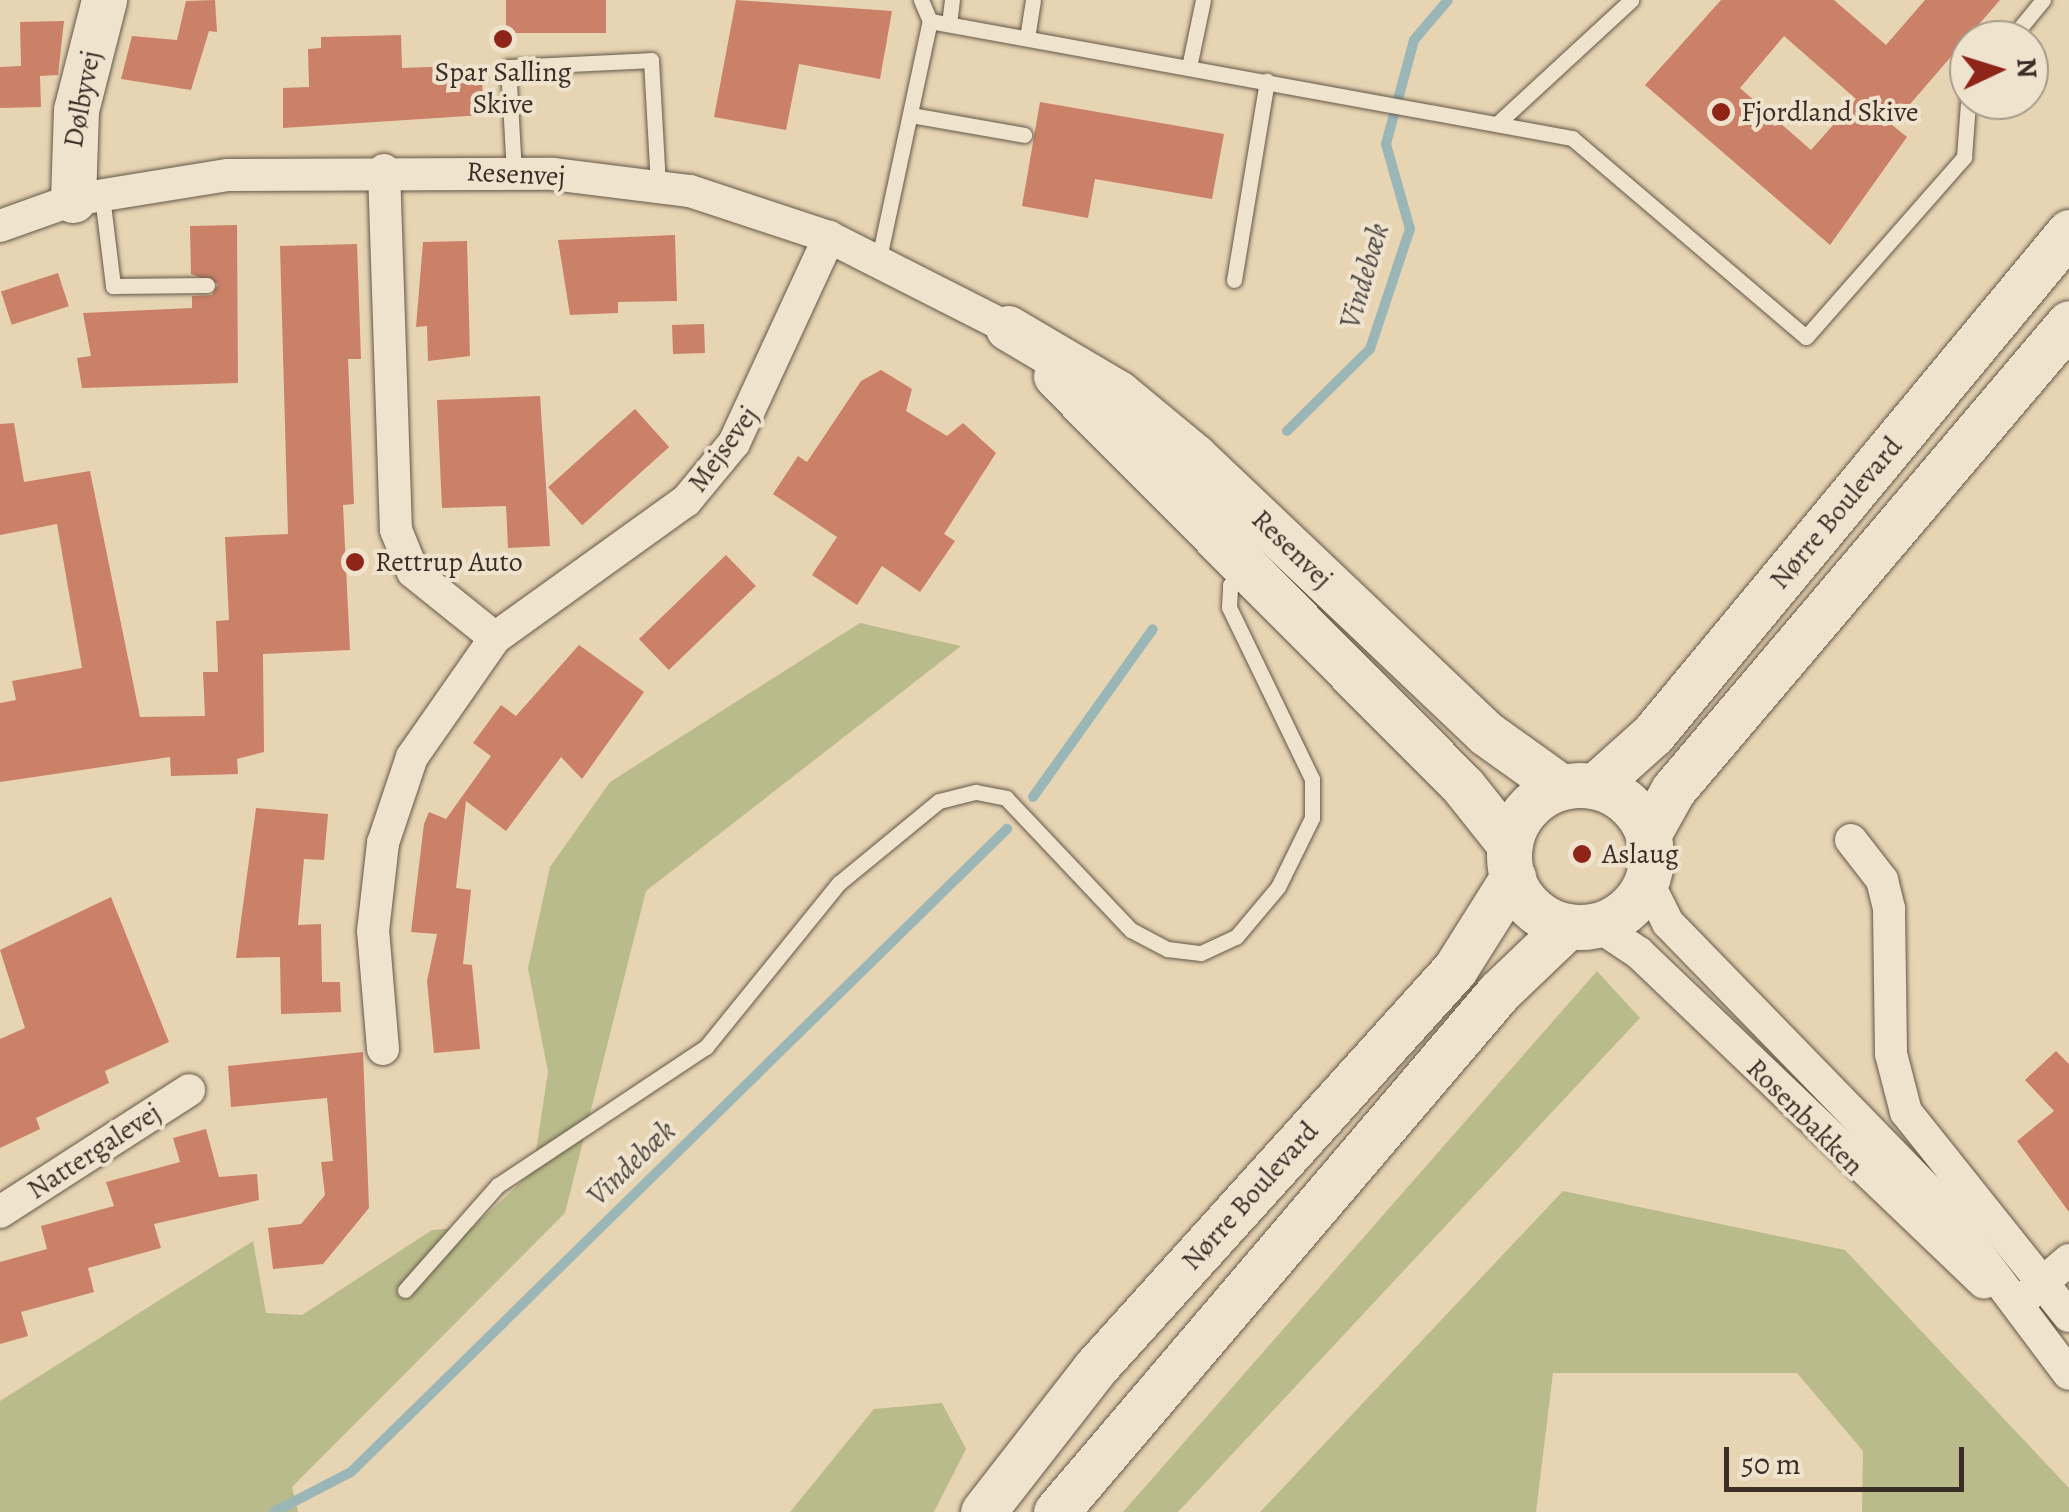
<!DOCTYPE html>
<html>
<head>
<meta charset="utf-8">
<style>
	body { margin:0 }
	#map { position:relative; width:2069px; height:1512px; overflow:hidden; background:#e7d4b3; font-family:Alegreya,serif }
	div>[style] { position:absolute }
	.green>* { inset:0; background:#b9bc8a }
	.stream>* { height:10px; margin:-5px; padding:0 5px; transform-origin:5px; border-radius:5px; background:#9bb6b7 }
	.building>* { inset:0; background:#ca8167; transform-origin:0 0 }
	.roads { filter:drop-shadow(0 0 2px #65584a) drop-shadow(0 0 2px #65584a) }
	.lane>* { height:15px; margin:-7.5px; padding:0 7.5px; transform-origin:7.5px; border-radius:7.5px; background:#efe3ce }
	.street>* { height:32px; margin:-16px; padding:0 16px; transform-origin:16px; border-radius:16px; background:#efe3ce }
	.secondary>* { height:45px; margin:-22.5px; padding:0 22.5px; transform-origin:22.5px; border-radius:22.5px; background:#efe3ce }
	.secondary>.ring { margin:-22.5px; padding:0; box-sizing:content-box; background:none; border:45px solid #efe3ce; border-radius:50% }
	.dots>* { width:28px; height:28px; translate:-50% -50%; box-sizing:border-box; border:5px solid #efe3ce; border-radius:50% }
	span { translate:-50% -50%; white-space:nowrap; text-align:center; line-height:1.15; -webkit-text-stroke:8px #efe3ce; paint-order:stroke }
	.poi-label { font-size:28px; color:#3a2e27 }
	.left { translate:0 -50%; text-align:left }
	.street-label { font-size:28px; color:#3a2e27 }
	.water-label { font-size:30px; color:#4d4944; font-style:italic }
	.north { position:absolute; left:1949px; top:20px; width:100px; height:100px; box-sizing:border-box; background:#efe3ce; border:2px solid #a79b8b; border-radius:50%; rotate:86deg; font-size:28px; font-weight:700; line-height:40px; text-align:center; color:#3a2e27 }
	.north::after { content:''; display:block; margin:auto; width:35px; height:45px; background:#8f2418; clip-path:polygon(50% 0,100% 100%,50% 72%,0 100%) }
	.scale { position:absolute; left:1724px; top:1447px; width:240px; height:45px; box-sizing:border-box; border:5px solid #3a2e27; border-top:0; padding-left:12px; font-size:30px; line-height:35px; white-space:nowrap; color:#3a2e27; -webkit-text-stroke:8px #efe3ce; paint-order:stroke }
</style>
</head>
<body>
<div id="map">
	<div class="green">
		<div style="clip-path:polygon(860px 623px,961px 646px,646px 891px,565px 1213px,292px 1487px,298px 1512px,0 1512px,0 1401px,253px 1241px,266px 1313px,302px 1315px,432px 1230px,473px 1227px,533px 1171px,548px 1072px,528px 968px,550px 867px,610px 782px)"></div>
		<div style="clip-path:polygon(1597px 971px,1640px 1018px,1178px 1512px,1123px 1512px)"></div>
		<div style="clip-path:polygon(1563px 1191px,1845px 1250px,2069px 1488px,2069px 1512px,1862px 1512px,1863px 1451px,1797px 1373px,1553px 1373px,1536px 1512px,1260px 1512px)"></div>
		<div style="clip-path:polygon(942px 1403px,966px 1449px,934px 1512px,790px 1512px,874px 1409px)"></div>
	</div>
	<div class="stream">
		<div style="left:1287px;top:431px;width:117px;rotate:-44.7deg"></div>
		<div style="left:1370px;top:349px;width:126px;rotate:-71.6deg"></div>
		<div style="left:1410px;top:229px;width:88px;rotate:-105.8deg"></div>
		<div style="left:1386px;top:144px;width:108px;rotate:-74.9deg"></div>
		<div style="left:1414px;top:40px;width:52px;rotate:-49.6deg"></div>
		<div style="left:1033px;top:797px;width:206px;rotate:-54.5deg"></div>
		<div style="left:274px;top:1512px;width:87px;rotate:-27.5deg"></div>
		<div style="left:351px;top:1472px;width:919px;rotate:-44.43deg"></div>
	</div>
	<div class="building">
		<div style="clip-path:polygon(215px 0,217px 32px,209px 31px,191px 90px,121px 79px,132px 36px,177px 40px,186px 1px)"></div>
		<div style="left:506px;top:0;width:100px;height:33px"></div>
		<div style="clip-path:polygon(736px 0,892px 11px,880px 79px,799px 64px,786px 130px,714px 117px)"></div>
		<div style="clip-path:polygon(evenodd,1721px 0,1834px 0,1886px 45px,1925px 0,2000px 0,1892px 125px,1907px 137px,1830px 245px,1645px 85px,1721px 0,1784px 36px,1856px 99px,1811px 150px,1740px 88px,1784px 36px)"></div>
		<div style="clip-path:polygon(64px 21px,58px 75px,40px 76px,41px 107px,0 108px,0 67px,21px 66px,20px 22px)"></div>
		<div style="clip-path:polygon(401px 35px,402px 68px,482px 65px,483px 115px,283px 128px,283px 88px,309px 87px,308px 49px,321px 48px,321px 37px)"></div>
		<div style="clip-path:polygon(1040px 102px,1224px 134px,1212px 199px,1095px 179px,1088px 218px,1022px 206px)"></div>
		<div style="clip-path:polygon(237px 225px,238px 383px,82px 388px,77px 358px,91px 356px,83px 313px,192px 308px,192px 296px,212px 295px,218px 284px,191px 274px,190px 226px)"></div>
		<div style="clip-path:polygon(675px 235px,677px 301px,618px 302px,618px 313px,570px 315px,558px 240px)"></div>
		<div style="clip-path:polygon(467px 241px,470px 356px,428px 361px,427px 326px,416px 327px,423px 242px)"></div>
		<div style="clip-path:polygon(357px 244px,361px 359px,348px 359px,354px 504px,343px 505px,350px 650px,263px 654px,264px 752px,237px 759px,238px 774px,171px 776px,170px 757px,0 782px,0 703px,16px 700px,12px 681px,82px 668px,57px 524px,0 535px,0 424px,14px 423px,24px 482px,90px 471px,140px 717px,205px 716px,203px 672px,218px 672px,216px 621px,229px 620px,225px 537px,288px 534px,280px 246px)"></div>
		<div style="left:58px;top:273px;width:35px;height:60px;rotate:72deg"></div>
		<div style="left:704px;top:324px;width:29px;height:32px;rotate:88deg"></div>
		<div style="clip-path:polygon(881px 370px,912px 389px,906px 411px,947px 436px,963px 423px,996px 453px,944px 534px,955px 541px,920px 592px,882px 566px,857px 605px,812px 575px,837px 537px,773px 494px,798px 456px,807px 462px,861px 381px)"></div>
		<div style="clip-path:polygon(540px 396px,550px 546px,508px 548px,506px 506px,442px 508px,437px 400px)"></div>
		<div style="left:635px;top:409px;width:51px;height:117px;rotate:48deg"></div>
		<div style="left:726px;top:555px;width:43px;height:121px;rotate:46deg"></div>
		<div style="clip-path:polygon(579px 645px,644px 692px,582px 779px,561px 757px,506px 831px,466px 801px,456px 888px,471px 890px,463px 964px,472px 965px,480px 1049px,434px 1053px,427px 981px,437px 934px,411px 932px,424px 824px,429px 812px,446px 819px,491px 756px,473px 743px,501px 705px,516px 716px)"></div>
		<div style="clip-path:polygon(256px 808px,328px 814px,324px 860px,304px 859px,298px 925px,321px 924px,322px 982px,340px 982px,341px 1012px,281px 1014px,280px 957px,236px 958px)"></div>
		<div style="clip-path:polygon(111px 897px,169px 1042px,105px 1071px,109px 1083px,36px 1118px,40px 1129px,0 1148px,0 1039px,25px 1028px,0 950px)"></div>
		<div style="clip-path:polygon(2056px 1051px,2069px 1064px,2069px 1212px,2017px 1141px,2054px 1111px,2025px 1080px)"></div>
		<div style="clip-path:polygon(363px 1052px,369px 1208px,323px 1264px,273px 1269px,268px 1228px,301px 1224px,325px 1195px,321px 1162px,333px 1161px,327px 1098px,231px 1107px,228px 1066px)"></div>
		<div style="clip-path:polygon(206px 1129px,219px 1177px,257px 1174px,259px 1200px,154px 1224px,161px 1248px,88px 1268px,94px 1292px,21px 1312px,28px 1336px,0 1344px,0 1262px,47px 1249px,41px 1226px,114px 1206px,106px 1182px,180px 1162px,173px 1138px)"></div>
	</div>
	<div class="roads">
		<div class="lane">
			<div style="left:921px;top:0;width:23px;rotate:67deg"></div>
			<div style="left:949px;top:24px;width:24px;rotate:-83deg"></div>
			<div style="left:1027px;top:38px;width:38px;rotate:-81deg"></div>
			<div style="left:2010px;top:40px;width:52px;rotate:-50.5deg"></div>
			<div style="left:1189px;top:67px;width:68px;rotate:-78.2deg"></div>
			<div style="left:911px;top:115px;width:115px;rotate:10deg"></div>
			<div style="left:1499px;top:122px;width:180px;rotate:-42.7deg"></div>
			<div style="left:514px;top:173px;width:106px;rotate:-93.2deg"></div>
			<div style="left:508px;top:67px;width:143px;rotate:-2.8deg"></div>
			<div style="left:651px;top:60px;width:127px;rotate:86.8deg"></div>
			<div style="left:102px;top:196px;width:91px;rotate:83deg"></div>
			<div style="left:113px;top:286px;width:94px;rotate:-0.6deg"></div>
			<div style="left:879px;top:258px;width:242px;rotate:-77.9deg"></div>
			<div style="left:930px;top:21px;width:653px;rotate:10.33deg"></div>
			<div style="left:1572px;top:138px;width:307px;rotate:40.4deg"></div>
			<div style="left:1806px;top:337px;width:240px;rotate:-48.7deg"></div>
			<div style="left:1964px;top:157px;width:68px;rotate:-85.8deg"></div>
			<div style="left:1234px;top:280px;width:202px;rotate:-80.6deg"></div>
			<div style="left:405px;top:1290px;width:140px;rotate:-48.5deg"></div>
			<div style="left:498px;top:1185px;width:250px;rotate:-33.6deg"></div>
			<div style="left:706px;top:1047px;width:211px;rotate:-51deg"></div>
			<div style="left:839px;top:883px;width:129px;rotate:-39.4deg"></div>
			<div style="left:939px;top:801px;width:38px;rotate:-14deg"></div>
			<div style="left:976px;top:792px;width:31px;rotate:11deg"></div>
			<div style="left:1006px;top:798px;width:182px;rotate:46.6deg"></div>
			<div style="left:1131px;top:930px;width:41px;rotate:27.8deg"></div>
			<div style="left:1167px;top:949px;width:34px;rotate:7deg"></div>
			<div style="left:1201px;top:953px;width:38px;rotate:-25deg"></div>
			<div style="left:1236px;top:937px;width:65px;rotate:-50deg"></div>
			<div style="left:1278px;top:887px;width:77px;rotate:-63.8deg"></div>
			<div style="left:1312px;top:818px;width:39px;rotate:-90deg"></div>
			<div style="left:1312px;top:779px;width:191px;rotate:-115.8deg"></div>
			<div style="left:1229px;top:607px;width:22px;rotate:-87deg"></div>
			<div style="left:1230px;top:585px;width:20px;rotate:-49deg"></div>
		</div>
		<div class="street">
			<div style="left:384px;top:170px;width:360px;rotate:88.1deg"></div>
			<div style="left:396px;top:530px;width:45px;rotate:68deg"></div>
			<div style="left:413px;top:572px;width:105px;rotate:38.8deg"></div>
			<div style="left:0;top:226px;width:77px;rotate:-19.6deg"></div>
			<div style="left:73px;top:200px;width:157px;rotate:-9.2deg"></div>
			<div style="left:228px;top:175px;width:325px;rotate:-0.2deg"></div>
			<div style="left:553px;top:174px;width:138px;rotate:7.1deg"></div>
			<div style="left:690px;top:191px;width:146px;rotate:18.3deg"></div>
			<div style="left:829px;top:237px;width:201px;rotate:26.9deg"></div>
			<div style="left:1851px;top:840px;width:51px;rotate:52.2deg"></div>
			<div style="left:1882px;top:880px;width:30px;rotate:76deg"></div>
			<div style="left:1889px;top:909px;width:145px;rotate:89.2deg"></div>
			<div style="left:1891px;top:1054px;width:60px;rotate:75.5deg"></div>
			<div style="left:1906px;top:1112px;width:261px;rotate:51.4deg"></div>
			<div style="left:1647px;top:881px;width:47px;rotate:63.4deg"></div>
			<div style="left:1668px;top:923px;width:393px;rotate:45.8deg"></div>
			<div style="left:1942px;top:1205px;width:211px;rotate:53.1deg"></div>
			<div style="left:1597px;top:925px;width:50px;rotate:33.7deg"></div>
			<div style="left:1639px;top:953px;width:477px;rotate:43.7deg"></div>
			<div style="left:383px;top:1049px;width:118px;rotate:-94.8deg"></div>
			<div style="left:373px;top:931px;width:89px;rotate:-83.5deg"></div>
			<div style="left:383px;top:843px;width:91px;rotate:-71.4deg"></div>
			<div style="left:412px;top:757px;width:145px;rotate:-55.1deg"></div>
			<div style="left:495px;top:638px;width:235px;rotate:-35.7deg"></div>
			<div style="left:686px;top:501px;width:75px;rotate:-50.4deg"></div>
			<div style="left:734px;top:443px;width:227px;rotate:-65.2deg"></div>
			<div style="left:0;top:1212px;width:225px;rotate:-32.8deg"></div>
			<div style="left:2026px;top:1297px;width:57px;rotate:-40.7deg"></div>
		</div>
		<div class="secondary">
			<div style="left:73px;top:200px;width:90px;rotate:-88.1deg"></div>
			<div style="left:76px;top:110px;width:114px;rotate:-75.7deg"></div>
			<div style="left:1008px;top:328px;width:128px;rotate:30.6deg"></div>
			<div style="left:1118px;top:393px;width:100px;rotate:39.7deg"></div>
			<div style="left:1195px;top:457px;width:402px;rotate:43.5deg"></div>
			<div style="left:1487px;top:734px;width:91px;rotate:35.6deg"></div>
			<div style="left:1056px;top:376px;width:578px;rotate:45.21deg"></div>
			<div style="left:1463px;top:786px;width:75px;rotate:51.5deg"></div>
			<div class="ring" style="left:1509px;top:785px;width:97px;height:97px"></div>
			<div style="left:1595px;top:786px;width:78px;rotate:-41.9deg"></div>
			<div style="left:1653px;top:734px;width:652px;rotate:-50.35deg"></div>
			<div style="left:1648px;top:835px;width:51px;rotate:-60.9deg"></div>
			<div style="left:1673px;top:790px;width:612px;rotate:-49.7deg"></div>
			<div style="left:983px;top:1512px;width:182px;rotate:-52.1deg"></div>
			<div style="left:1095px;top:1368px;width:537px;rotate:-47.94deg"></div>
			<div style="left:1455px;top:969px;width:109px;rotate:-57.8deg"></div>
			<div style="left:1056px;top:1512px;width:683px;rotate:-49.57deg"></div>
			<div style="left:1499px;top:992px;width:95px;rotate:-43.7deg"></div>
		</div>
	</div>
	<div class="dots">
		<div style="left:503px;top:39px;background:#8f2418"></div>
		<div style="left:1721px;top:112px;background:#8f2418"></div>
		<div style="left:355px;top:562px;background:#8f2418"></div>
		<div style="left:1582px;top:854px;background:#8f2418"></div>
	</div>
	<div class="poi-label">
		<span style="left:503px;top:88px">Spar Salling<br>Skive</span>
		<span class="left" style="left:1741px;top:112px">Fjordland Skive</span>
		<span class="left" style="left:375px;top:562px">Rettrup Auto</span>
		<span class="left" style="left:1602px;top:854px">Aslaug</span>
	</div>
	<div class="street-label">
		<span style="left:82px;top:99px;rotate:-79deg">Dølbyvej</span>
		<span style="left:516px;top:174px;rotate:3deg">Resenvej</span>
		<span style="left:723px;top:449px;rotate:-54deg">Mejsevej</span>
		<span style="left:1836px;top:513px;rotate:-50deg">Nørre Boulevard</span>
		<span style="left:1292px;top:549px;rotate:44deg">Resenvej</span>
		<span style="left:1805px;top:1117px;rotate:45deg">Rosenbakken</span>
		<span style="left:94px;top:1151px;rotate:-33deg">Nattergalevej</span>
		<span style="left:1250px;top:1196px;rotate:-48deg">Nørre Boulevard</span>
	</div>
	<div class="water-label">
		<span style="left:1364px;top:276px;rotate:-74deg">Vindebæk</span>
		<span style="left:631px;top:1163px;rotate:-44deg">Vindebæk</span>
	</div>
	<div class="north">N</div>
	<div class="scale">50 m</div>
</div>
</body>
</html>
